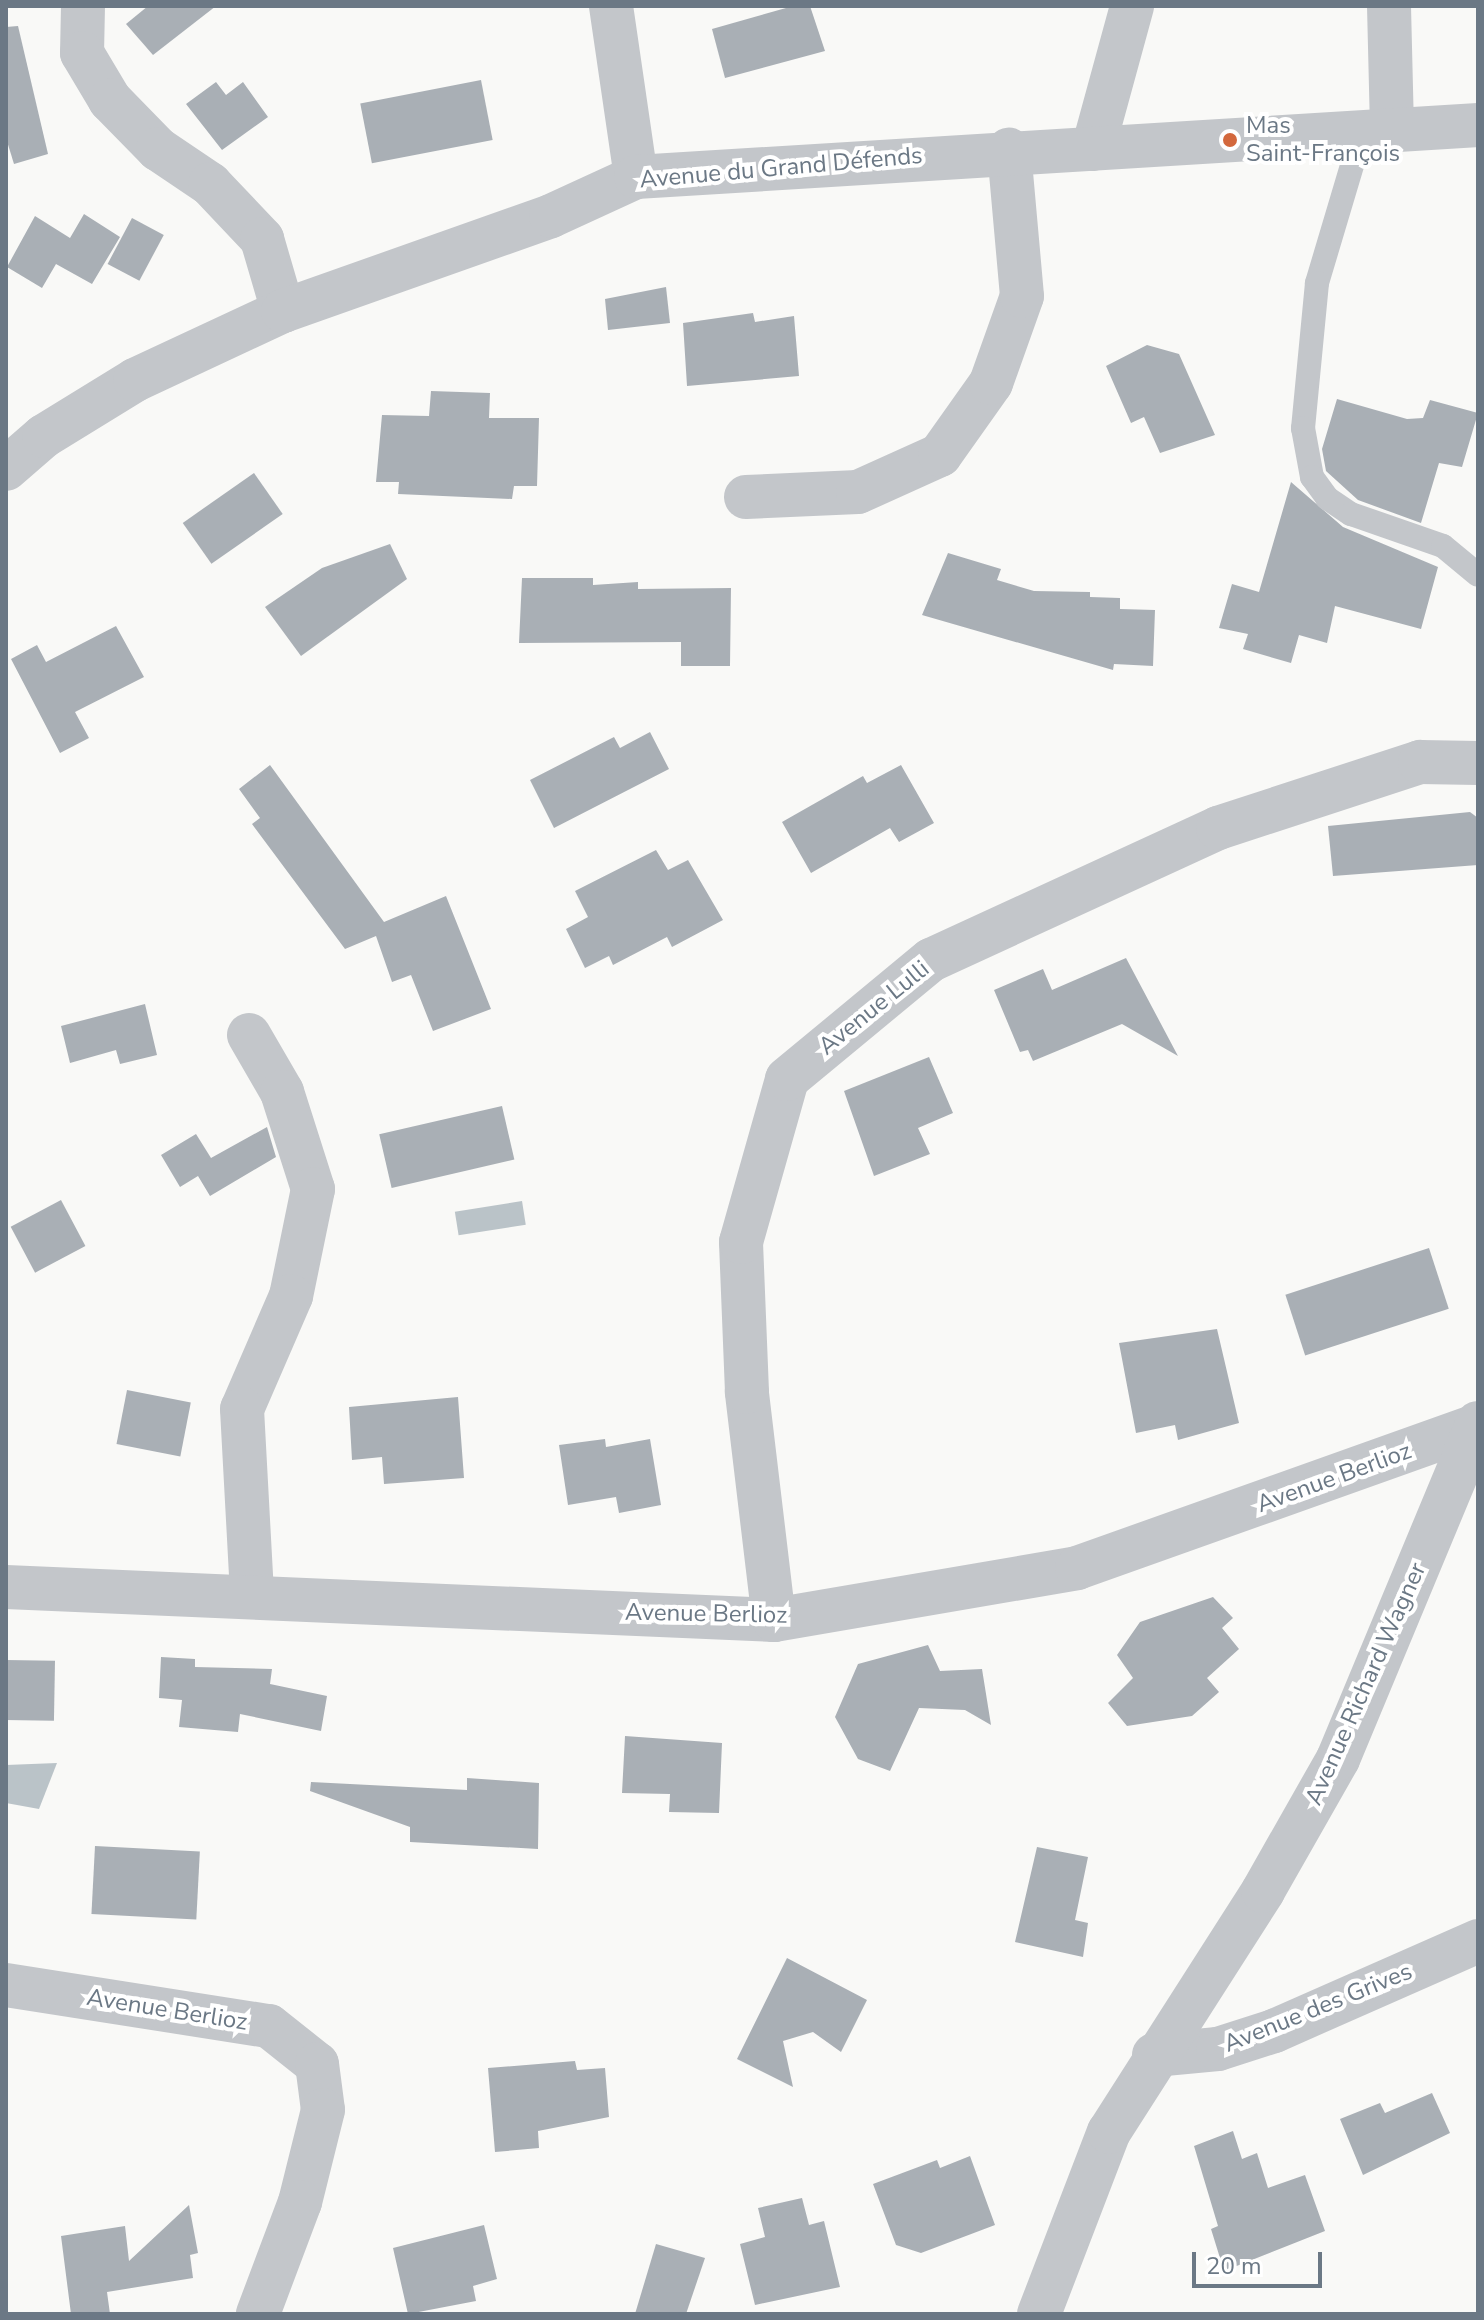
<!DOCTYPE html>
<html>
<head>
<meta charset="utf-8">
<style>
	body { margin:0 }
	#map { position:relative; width:1484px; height:2320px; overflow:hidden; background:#f9f9f7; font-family:"Nunito Sans",sans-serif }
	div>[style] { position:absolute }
	.water>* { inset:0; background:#bac3c8; transform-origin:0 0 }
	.building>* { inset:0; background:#a9afb5; transform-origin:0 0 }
	.service>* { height:24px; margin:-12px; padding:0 12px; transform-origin:12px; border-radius:12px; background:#c3c6ca }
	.minor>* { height:44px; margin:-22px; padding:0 22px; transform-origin:22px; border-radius:22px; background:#c3c6ca }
	.tertiary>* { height:44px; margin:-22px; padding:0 22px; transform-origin:22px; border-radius:22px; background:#c3c6ca }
	.dots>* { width:22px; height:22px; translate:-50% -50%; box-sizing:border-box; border:4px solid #fff; border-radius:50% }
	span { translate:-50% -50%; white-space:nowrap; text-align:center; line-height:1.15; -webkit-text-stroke:8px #fff; paint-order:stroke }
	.poi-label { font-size:24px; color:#6b7885 }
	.left { translate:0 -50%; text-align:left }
	.street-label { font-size:24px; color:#6b7885 }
	.frame { position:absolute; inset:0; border:8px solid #6b7885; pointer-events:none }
	.scale { position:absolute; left:1192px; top:2252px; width:130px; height:36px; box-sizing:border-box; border:4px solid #6b7885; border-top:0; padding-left:10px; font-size:24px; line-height:28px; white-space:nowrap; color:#6b7885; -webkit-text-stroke:6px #fff; paint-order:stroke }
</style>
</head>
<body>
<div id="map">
	<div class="water">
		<div style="left:522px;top:1201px;width:24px;height:68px;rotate:81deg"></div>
		<div style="clip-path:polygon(57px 1763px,39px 1809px,6px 1803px,6px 1765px)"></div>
	</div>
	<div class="building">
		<div style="clip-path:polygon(148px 6px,216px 6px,153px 55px,126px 24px)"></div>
		<div style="clip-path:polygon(793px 6px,810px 6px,825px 51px,725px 78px,712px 29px)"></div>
		<div style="clip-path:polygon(18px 26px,48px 154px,14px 164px,6px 138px,6px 27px)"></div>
		<div style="left:481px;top:80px;width:61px;height:123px;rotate:79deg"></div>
		<div style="clip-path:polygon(216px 82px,226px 95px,243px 82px,268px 117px,222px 150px,186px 104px)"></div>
		<div style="clip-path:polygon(84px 214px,120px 237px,92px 284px,56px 264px,42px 288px,7px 267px,35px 216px,70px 238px)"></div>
		<div style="left:132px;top:218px;width:36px;height:52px;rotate:28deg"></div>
		<div style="clip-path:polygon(666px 287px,670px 323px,608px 330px,605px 299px)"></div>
		<div style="clip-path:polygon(753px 313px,755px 322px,794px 316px,799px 376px,687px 386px,683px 323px)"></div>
		<div style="clip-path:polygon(1147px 345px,1179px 354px,1215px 435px,1160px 453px,1144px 417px,1131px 423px,1106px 366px)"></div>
		<div style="clip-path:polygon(431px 391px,490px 393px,489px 418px,539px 418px,537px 486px,514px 486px,512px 499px,398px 494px,399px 482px,376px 482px,382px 415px,429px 416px)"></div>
		<div style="clip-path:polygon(1337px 399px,1407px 419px,1423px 418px,1430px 400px,1478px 413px,1462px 467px,1439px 463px,1421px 523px,1358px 500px,1326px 471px,1322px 449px)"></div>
		<div style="left:254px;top:473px;width:50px;height:87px;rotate:55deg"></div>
		<div style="clip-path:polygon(1291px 482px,1343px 527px,1438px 567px,1421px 629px,1335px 606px,1327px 643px,1299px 635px,1291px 663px,1243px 649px,1248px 634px,1219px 628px,1232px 584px,1259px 592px)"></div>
		<div style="clip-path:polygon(390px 544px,407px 579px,301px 656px,265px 607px,322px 568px)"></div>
		<div style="clip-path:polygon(948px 553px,1001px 569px,997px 580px,1034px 591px,1090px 592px,1090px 597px,1120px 598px,1120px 609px,1155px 610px,1153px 666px,1114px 664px,1113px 670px,922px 615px)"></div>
		<div style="clip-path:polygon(522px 578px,593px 578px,593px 585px,638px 582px,638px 589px,731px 588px,730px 666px,681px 666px,681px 642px,519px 643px)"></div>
		<div style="clip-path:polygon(116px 626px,144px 677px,75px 712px,89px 738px,60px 753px,11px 659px,37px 645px,46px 662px)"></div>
		<div style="clip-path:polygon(650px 732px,669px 769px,554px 828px,530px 780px,614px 737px,620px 748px)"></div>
		<div style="clip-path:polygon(270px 765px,384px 922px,446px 896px,491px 1009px,433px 1031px,411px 975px,392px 982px,376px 936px,345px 949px,252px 824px,260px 818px,239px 789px)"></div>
		<div style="clip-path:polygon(901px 765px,934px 823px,899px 842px,890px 828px,811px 873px,782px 822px,863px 776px,867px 783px)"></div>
		<div style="clip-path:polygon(1470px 812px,1478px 818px,1478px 865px,1333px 876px,1328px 826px)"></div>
		<div style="clip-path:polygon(656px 850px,668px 870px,688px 860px,723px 920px,672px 947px,667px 937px,613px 965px,609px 956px,585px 968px,566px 929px,588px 917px,575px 891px)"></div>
		<div style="clip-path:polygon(1126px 958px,1178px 1056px,1122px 1024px,1033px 1061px,1028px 1050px,1020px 1052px,994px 990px,1043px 969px,1052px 990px)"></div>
		<div style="clip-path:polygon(145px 1004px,157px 1055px,120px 1064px,116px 1050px,70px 1063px,61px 1026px)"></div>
		<div style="clip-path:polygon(929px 1057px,953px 1113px,918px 1128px,930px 1154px,874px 1176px,844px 1091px)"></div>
		<div style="left:502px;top:1106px;width:55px;height:126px;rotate:77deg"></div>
		<div style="clip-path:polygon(267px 1127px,276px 1157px,210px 1196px,198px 1176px,180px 1187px,161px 1155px,196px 1134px,211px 1158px)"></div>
		<div style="left:61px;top:1200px;width:52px;height:57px;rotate:62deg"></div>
		<div style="left:1429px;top:1248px;width:64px;height:151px;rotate:72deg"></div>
		<div style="clip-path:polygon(1217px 1329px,1239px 1423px,1178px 1440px,1175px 1425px,1136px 1433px,1119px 1343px)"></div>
		<div style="left:127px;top:1390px;width:65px;height:55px;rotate:11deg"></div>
		<div style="clip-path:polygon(458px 1397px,464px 1478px,384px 1484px,382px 1457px,352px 1460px,349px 1407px)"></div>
		<div style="clip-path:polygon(605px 1439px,606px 1447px,650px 1439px,661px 1505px,619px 1513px,616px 1497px,568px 1505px,559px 1445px)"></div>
		<div style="clip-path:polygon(1213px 1597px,1233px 1618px,1222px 1628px,1239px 1649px,1207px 1678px,1219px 1692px,1192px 1716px,1127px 1726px,1108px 1703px,1133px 1678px,1117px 1655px,1140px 1622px)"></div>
		<div style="clip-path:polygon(928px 1645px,940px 1671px,982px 1669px,991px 1725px,965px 1710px,919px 1708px,890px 1771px,858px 1759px,835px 1717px,858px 1664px)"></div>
		<div style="clip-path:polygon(161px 1657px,195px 1659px,195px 1667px,272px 1669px,270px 1684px,327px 1696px,321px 1731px,240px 1714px,238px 1732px,179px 1727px,182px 1700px,159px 1698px)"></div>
		<div style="left:6px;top:1660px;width:49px;height:60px;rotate:1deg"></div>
		<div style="clip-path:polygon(625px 1736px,722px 1743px,719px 1813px,669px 1812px,670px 1794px,622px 1793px)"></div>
		<div style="clip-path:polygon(467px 1778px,539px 1783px,538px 1849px,410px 1842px,410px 1827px,310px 1791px,311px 1782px,467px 1790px)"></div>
		<div style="left:95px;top:1846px;width:105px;height:68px;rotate:3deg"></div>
		<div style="clip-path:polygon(1037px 1847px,1088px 1857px,1075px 1920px,1088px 1923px,1083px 1957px,1015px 1942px)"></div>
		<div style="clip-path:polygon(787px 1958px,867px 2000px,841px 2052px,813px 2032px,783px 2041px,793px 2087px,737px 2059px)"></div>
		<div style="clip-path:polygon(575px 2061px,577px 2070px,605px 2068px,609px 2117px,538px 2131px,539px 2148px,495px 2152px,488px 2068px)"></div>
		<div style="clip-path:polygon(1432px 2093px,1450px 2133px,1363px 2175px,1340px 2119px,1380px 2103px,1385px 2113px)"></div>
		<div style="clip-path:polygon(1233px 2131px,1242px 2159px,1257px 2153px,1268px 2188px,1305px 2175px,1325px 2231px,1224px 2271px,1211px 2229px,1218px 2226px,1194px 2146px)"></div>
		<div style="clip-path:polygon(970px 2156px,995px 2225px,921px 2253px,896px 2245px,873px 2184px,937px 2160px,940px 2168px)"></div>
		<div style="clip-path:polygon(802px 2198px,809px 2225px,824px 2221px,840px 2287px,755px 2305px,740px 2244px,765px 2237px,758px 2208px)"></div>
		<div style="clip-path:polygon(189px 2205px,198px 2253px,190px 2255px,193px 2278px,107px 2292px,110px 2314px,71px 2314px,61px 2236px,125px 2226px,129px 2261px)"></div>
		<div style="clip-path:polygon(484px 2225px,497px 2279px,473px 2286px,476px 2301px,408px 2314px,393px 2248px)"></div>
		<div style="clip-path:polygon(656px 2244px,705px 2258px,686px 2314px,635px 2314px)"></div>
	</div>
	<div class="service">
		<div style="left:1362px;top:132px;width:158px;rotate:106.6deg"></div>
		<div style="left:1317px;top:283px;width:146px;rotate:95.5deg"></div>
		<div style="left:1303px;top:428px;width:50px;rotate:79.6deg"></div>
		<div style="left:1312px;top:477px;width:26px;rotate:54deg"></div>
		<div style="left:1327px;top:498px;width:29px;rotate:34deg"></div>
		<div style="left:1351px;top:514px;width:97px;rotate:19.2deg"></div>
		<div style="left:1443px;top:546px;width:45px;rotate:39.6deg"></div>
	</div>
	<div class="minor">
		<div style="left:83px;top:6px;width:47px;rotate:91.2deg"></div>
		<div style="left:82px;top:53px;width:55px;rotate:59.2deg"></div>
		<div style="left:110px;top:100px;width:69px;rotate:45.6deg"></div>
		<div style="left:158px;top:149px;width:63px;rotate:33.9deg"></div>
		<div style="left:210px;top:184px;width:76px;rotate:46.6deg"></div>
		<div style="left:262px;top:239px;width:75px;rotate:73.7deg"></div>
		<div style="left:611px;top:6px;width:173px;rotate:81.7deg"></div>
		<div style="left:1389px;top:6px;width:124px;rotate:88.6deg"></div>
		<div style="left:1093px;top:149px;width:148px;rotate:-74.7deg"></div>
		<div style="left:746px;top:497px;width:112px;rotate:-2.6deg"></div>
		<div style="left:858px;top:492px;width:90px;rotate:-24.3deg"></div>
		<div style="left:940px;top:455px;width:88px;rotate:-54.7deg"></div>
		<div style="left:991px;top:383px;width:92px;rotate:-70.4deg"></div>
		<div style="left:1022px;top:296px;width:147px;rotate:-95.1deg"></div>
		<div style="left:249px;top:1035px;width:66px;rotate:59.9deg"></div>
		<div style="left:282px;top:1092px;width:102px;rotate:72.3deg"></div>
		<div style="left:313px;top:1189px;width:109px;rotate:101.6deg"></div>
		<div style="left:291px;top:1296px;width:123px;rotate:113.4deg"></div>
		<div style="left:242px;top:1409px;width:184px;rotate:86.9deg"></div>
		<div style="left:6px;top:1587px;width:769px;rotate:2.46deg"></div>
		<div style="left:774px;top:1620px;width:307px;rotate:-9.7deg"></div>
		<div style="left:1077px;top:1568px;width:421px;rotate:-19.6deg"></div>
		<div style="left:774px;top:1620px;width:230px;rotate:-96.8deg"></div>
		<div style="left:747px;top:1392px;width:150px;rotate:-92.3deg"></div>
		<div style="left:741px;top:1242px;width:169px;rotate:-74.2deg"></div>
		<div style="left:787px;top:1079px;width:187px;rotate:-39.6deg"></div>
		<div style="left:931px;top:960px;width:316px;rotate:-24.7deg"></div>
		<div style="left:1218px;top:828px;width:213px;rotate:-18.1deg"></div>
		<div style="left:1420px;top:762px;width:58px;rotate:1deg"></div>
		<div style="left:6px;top:1985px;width:266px;rotate:8.9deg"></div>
		<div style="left:269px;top:2026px;width:61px;rotate:38.4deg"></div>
		<div style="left:317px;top:2064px;width:46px;rotate:82.6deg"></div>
		<div style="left:323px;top:2110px;width:95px;rotate:104deg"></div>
		<div style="left:300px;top:2202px;width:120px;rotate:110.6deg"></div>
		<div style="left:1154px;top:2055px;width:64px;rotate:-5.4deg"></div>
		<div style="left:1218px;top:2049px;width:59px;rotate:-17.8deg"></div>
		<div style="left:1274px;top:2031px;width:223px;rotate:-23.8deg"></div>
		<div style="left:1039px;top:2314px;width:195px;rotate:-69deg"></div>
		<div style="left:1109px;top:2132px;width:286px;rotate:-57.4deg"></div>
		<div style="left:1263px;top:1891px;width:152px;rotate:-60.4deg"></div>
		<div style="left:1338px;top:1759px;width:364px;rotate:-67.4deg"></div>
	</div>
	<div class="tertiary">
		<div style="left:6px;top:469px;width:50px;rotate:-41deg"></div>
		<div style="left:44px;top:436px;width:107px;rotate:-31.6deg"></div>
		<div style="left:135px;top:380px;width:163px;rotate:-25deg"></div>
		<div style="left:283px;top:311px;width:284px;rotate:-19.5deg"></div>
		<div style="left:551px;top:216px;width:94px;rotate:-24.6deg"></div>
		<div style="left:636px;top:177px;width:844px;rotate:-3.53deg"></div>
	</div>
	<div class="dots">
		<div style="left:1230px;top:140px;background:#d3683d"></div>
	</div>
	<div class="poi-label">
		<span class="left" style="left:1246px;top:140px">Mas<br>Saint-François</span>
	</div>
	<div class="street-label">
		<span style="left:781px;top:168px;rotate:-5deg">Avenue du Grand Défends</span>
		<span style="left:874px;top:1008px;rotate:-39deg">Avenue Lulli</span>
		<span style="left:1334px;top:1478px;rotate:-20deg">Avenue Berlioz</span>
		<span style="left:706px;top:1614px;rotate:1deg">Avenue Berlioz</span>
		<span style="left:1366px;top:1684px;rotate:-66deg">Avenue Richard Wagner</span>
		<span style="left:1318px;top:2008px;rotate:-22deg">Avenue des Grives</span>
		<span style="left:167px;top:2010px;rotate:9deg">Avenue Berlioz</span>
	</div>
	<div class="frame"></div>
	<div class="scale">20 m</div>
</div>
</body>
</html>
